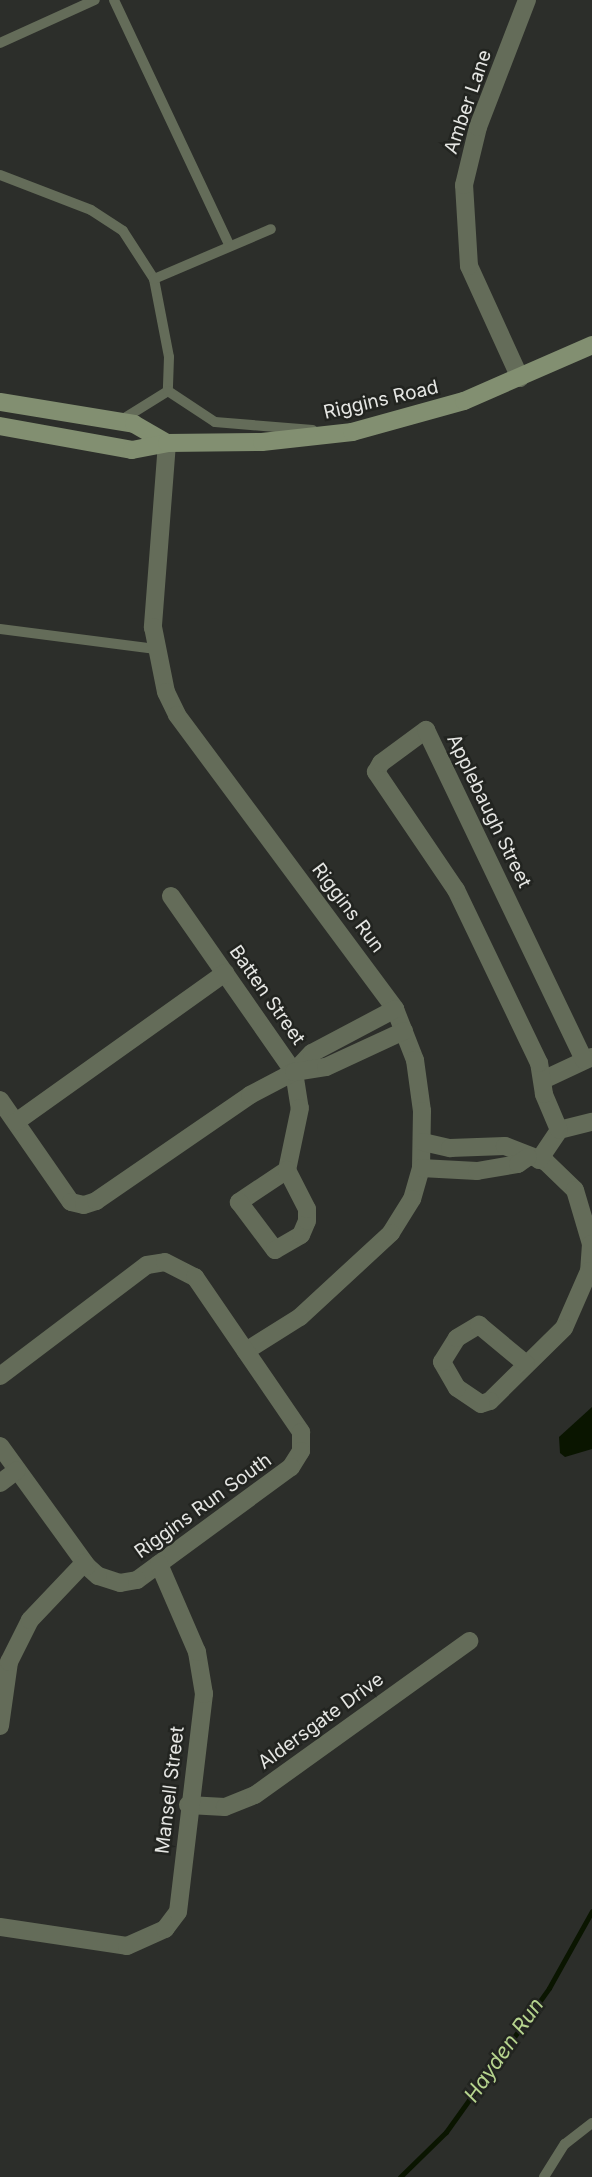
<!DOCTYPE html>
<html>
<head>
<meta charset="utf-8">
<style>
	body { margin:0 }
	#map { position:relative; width:592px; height:2177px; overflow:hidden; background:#2c2e2a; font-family:Inter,sans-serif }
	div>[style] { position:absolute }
	.water>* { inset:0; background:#0a1500 }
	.stream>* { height:5px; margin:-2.5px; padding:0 2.5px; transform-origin:2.5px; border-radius:2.5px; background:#0a1500 }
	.service>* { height:10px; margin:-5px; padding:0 5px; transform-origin:5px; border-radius:5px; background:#646c59 }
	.minor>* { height:18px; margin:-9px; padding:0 9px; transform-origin:9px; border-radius:9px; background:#646c59 }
	.secondary>* { height:18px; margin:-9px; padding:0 9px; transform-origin:9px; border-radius:9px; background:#828f71 }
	span { translate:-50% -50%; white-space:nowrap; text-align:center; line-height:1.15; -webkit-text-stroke:5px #222420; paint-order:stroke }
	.street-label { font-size:19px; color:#e5e6e3 }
	.water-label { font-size:21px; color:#b6d48e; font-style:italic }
</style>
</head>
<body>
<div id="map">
	<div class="water">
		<div style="clip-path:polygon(592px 1407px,592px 1449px,565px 1457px,560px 1453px,559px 1437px)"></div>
	</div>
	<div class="stream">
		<div style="left:400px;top:2177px;width:64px;rotate:-44.4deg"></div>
		<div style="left:446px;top:2132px;width:177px;rotate:-54.4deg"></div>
		<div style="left:549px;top:1988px;width:88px;rotate:-60.8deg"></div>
	</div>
	<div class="service">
		<div style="left:114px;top:0;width:272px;rotate:64.8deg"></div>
		<div style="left:0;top:43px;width:104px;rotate:-24.4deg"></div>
		<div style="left:0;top:175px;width:97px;rotate:21deg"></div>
		<div style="left:91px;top:210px;width:38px;rotate:33deg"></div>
		<div style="left:123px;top:231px;width:57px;rotate:57.1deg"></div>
		<div style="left:154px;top:279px;width:79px;rotate:79.1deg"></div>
		<div style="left:169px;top:357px;width:34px;rotate:92deg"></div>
		<div style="left:168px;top:391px;width:53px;rotate:148.1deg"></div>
		<div style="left:154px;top:279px;width:127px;rotate:-23.1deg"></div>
		<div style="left:168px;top:391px;width:56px;rotate:33.4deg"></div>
		<div style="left:215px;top:422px;width:98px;rotate:4.7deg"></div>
		<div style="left:0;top:629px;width:157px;rotate:7.3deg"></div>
		<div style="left:544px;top:2177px;width:39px;rotate:-58deg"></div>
		<div style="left:565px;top:2144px;width:34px;rotate:-38deg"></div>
	</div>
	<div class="minor">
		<div style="left:520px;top:378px;width:123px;rotate:-114.5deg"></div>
		<div style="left:469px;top:266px;width:81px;rotate:-93.5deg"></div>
		<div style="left:464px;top:185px;width:60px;rotate:-76.4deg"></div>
		<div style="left:478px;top:127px;width:136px;rotate:-68.9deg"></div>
		<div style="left:167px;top:443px;width:185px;rotate:94.4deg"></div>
		<div style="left:153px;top:627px;width:66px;rotate:78.7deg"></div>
		<div style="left:166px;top:692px;width:25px;rotate:64deg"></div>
		<div style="left:177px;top:715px;width:366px;rotate:53.4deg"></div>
		<div style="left:395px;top:1009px;width:55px;rotate:68.6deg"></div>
		<div style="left:415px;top:1060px;width:51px;rotate:82.2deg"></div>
		<div style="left:422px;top:1111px;width:57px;rotate:91deg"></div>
		<div style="left:421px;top:1168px;width:32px;rotate:106deg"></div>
		<div style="left:412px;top:1199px;width:40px;rotate:122deg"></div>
		<div style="left:391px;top:1233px;width:124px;rotate:137.3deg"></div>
		<div style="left:300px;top:1317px;width:64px;rotate:147.8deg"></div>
		<div style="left:171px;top:896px;width:215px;rotate:55.1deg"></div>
		<div style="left:294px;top:1072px;width:36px;rotate:81deg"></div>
		<div style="left:300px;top:1108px;width:63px;rotate:101.8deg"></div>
		<div style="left:287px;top:1170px;width:58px;rotate:146.3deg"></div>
		<div style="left:239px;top:1202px;width:60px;rotate:53.1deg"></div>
		<div style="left:275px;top:1250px;width:30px;rotate:-30deg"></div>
		<div style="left:301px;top:1235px;width:15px;rotate:-67deg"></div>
		<div style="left:307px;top:1221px;width:12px;rotate:-90deg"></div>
		<div style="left:307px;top:1209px;width:44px;rotate:-117.1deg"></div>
		<div style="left:294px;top:1072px;width:26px;rotate:-47deg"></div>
		<div style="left:312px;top:1053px;width:94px;rotate:-27.9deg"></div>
		<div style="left:545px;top:1079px;width:52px;rotate:-25.1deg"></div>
		<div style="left:0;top:1100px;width:124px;rotate:55.2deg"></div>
		<div style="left:71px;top:1202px;width:13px;rotate:13deg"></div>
		<div style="left:84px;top:1205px;width:13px;rotate:-18deg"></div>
		<div style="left:96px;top:1201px;width:187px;rotate:-34.5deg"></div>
		<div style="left:250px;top:1095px;width:50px;rotate:-27.6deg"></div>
		<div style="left:294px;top:1072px;width:32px;rotate:-9deg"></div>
		<div style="left:326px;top:1067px;width:86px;rotate:-24.8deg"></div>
		<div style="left:16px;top:1122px;width:257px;rotate:-35.5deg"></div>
		<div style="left:559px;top:1130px;width:34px;rotate:-14deg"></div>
		<div style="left:423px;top:1142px;width:28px;rotate:13deg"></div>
		<div style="left:450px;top:1148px;width:55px;rotate:-2.1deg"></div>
		<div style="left:505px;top:1146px;width:44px;rotate:21.3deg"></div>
		<div style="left:546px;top:1162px;width:40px;rotate:44deg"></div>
		<div style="left:575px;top:1190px;width:56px;rotate:73.5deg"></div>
		<div style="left:591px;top:1244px;width:27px;rotate:94deg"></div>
		<div style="left:589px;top:1271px;width:62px;rotate:113.7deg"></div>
		<div style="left:564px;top:1328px;width:104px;rotate:135.4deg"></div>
		<div style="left:490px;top:1401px;width:9px;rotate:162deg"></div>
		<div style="left:481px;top:1404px;width:29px;rotate:-146deg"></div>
		<div style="left:457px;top:1388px;width:30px;rotate:-120deg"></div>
		<div style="left:442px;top:1362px;width:28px;rotate:-58deg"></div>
		<div style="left:457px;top:1338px;width:26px;rotate:-31deg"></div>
		<div style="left:479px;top:1325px;width:61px;rotate:39.7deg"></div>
		<div style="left:539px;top:1160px;width:36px;rotate:-56deg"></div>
		<div style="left:559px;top:1130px;width:39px;rotate:-113deg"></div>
		<div style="left:544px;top:1094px;width:31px;rotate:-99deg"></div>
		<div style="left:539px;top:1063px;width:192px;rotate:-115.6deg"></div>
		<div style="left:456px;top:890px;width:143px;rotate:-124.1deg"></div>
		<div style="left:376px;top:772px;width:10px;rotate:-61deg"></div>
		<div style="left:381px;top:763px;width:56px;rotate:-36.3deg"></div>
		<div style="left:426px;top:730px;width:366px;rotate:64.4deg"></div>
		<div style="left:421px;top:1168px;width:56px;rotate:3.1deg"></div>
		<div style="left:477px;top:1171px;width:42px;rotate:-9.7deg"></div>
		<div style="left:518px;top:1164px;width:12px;rotate:-35deg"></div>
		<div style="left:0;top:1376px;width:184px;rotate:-37.1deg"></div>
		<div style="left:147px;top:1265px;width:18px;rotate:-9deg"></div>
		<div style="left:165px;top:1262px;width:34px;rotate:27deg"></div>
		<div style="left:195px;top:1277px;width:188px;rotate:55.6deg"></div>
		<div style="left:301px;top:1432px;width:19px;rotate:90deg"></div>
		<div style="left:301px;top:1451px;width:19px;rotate:122deg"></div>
		<div style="left:291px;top:1467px;width:191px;rotate:143.7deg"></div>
		<div style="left:137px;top:1580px;width:17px;rotate:170deg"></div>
		<div style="left:120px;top:1583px;width:23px;rotate:-162deg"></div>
		<div style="left:98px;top:1576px;width:15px;rotate:-138deg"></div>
		<div style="left:87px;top:1566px;width:148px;rotate:-125.9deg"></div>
		<div style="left:0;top:1483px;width:21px;rotate:-37deg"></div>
		<div style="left:0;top:1726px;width:65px;rotate:-82deg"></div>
		<div style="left:9px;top:1662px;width:47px;rotate:-63.4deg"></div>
		<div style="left:30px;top:1620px;width:79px;rotate:-46.5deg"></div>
		<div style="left:188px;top:1805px;width:37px;rotate:3deg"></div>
		<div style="left:225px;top:1807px;width:32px;rotate:-22deg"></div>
		<div style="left:255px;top:1795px;width:264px;rotate:-35.7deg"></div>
		<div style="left:0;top:1927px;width:128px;rotate:8.5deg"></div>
		<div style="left:127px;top:1946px;width:42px;rotate:-24.1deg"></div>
		<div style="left:165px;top:1929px;width:21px;rotate:-53deg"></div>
		<div style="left:178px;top:1912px;width:220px;rotate:-83.2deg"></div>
		<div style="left:204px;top:1694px;width:43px;rotate:-99.5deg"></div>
		<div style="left:197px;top:1652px;width:96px;rotate:-113.4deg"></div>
	</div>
	<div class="secondary">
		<div style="left:0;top:402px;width:136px;rotate:9.3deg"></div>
		<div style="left:134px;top:424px;width:38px;rotate:30deg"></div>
		<div style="left:0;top:426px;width:134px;rotate:10.3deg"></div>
		<div style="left:132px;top:450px;width:36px;rotate:-11deg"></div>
		<div style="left:167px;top:443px;width:95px;rotate:-0.6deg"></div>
		<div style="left:262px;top:442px;width:91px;rotate:-6.3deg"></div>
		<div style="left:352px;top:432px;width:116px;rotate:-15.5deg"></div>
		<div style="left:464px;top:401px;width:140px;rotate:-23.6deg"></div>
	</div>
	<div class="street-label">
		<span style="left:468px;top:102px;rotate:-71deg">Amber Lane</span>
		<span style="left:381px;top:400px;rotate:-13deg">Riggins Road</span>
		<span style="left:489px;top:811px;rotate:64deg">Applebaugh Street</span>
		<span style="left:348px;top:908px;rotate:53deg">Riggins Run</span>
		<span style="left:267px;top:995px;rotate:55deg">Batten Street</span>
		<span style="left:203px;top:1506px;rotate:-36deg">Riggins Run South</span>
		<span style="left:321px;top:1721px;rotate:-36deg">Aldersgate Drive</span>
		<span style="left:170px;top:1790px;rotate:-83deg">Mansell Street</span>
	</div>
	<div class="water-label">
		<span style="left:504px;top:2050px;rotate:-55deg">Hayden Run</span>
	</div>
</div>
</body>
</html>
